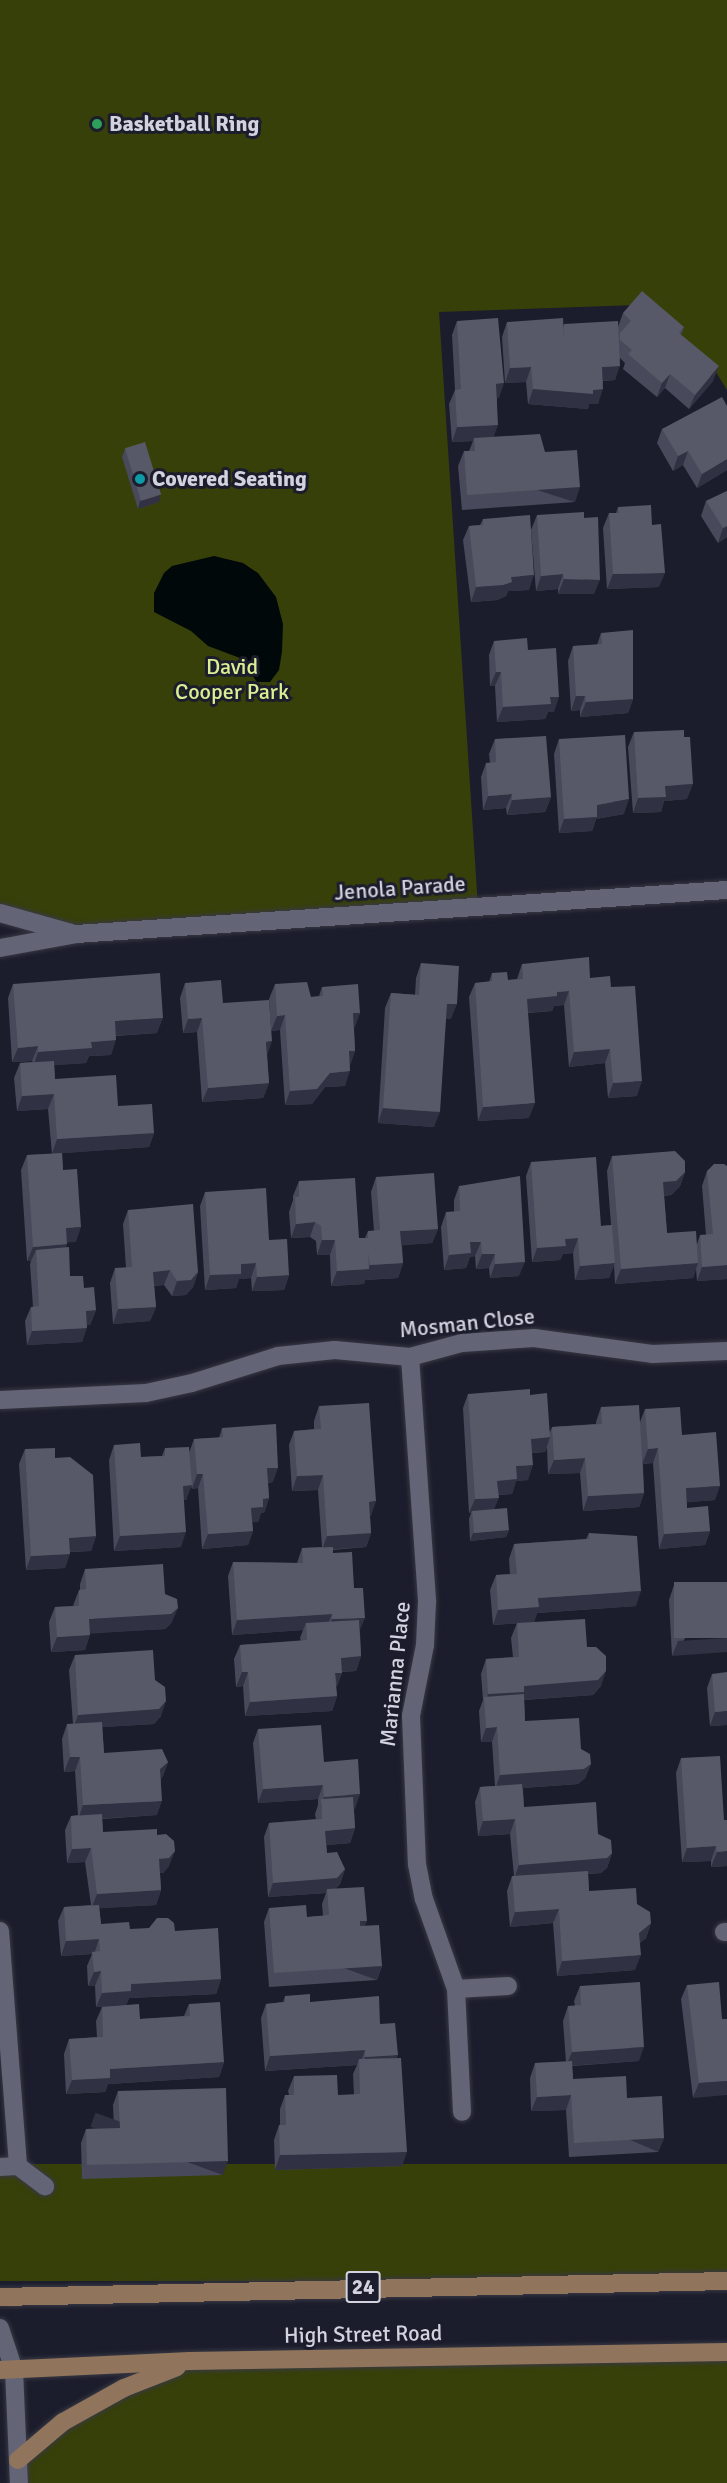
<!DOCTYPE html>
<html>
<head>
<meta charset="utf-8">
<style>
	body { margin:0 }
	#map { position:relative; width:727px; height:2483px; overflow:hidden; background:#1c1d2c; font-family:Signika,sans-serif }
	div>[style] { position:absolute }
	.green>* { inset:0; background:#374009; transform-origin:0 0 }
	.water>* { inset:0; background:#01080a }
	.roads { filter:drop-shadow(0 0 2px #383844) drop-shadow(0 0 2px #383844) }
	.street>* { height:18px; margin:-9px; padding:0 9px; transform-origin:9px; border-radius:9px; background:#636577 }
	.primary>* { height:18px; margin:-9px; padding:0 9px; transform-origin:9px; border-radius:9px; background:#90755c }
	.wall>* { inset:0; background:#48495a }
	.shaded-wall>* { inset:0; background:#303142; transform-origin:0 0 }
	.building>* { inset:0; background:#575868; transform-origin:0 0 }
	.dots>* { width:16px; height:16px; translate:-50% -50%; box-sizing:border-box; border:3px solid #1c1d2c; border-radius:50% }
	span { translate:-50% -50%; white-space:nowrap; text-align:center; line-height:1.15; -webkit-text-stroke:6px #1c1d2c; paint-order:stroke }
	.shield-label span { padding:2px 4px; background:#1c1d2c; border:2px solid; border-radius:4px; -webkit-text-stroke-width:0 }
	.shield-label { font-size:21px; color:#d2d3de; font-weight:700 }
	.poi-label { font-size:22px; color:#d2d3de; font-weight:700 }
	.left { translate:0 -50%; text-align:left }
	.park-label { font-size:22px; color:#daee94 }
	.street-label { font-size:22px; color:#d2d3de }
</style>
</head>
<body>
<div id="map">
	<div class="green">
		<div style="clip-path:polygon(0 0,727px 0,727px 390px,711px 364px,636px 305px,439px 312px,478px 907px,76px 934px,0 913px)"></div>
		<div style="left:727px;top:2164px;width:117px;height:727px;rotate:90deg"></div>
		<div style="clip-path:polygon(727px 2352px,727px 2483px,19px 2483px,35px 2444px,190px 2361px)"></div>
	</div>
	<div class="water">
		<div style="clip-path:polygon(214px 556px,243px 563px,258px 573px,276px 597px,283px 624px,282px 652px,279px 670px,270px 682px,257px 682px,240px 658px,208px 646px,191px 631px,154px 612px,154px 593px,164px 573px,172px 566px)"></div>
	</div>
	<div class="roads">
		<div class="street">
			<div style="left:0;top:913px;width:74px;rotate:15.7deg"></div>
			<div style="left:0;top:948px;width:77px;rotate:-10.4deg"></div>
			<div style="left:76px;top:934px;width:652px;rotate:-3.87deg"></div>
			<div style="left:410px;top:1357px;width:246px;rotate:86deg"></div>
			<div style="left:427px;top:1602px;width:43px;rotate:92.7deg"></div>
			<div style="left:425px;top:1645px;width:72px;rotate:101.2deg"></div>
			<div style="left:411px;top:1716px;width:148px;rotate:87.7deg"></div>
			<div style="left:417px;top:1864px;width:36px;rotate:79deg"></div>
			<div style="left:424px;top:1899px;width:96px;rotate:70.4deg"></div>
			<div style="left:456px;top:1989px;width:123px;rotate:87.2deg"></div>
			<div style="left:1px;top:1400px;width:145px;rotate:-2.8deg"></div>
			<div style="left:146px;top:1393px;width:47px;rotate:-12.3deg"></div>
			<div style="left:192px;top:1383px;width:90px;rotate:-17.4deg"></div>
			<div style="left:278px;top:1356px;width:57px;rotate:-6deg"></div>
			<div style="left:335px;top:1350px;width:75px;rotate:5.3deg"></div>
			<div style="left:410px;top:1357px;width:54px;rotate:-15.1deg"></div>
			<div style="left:462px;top:1343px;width:72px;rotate:-4deg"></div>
			<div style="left:534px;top:1338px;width:119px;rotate:7.7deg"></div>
			<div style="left:652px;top:1354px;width:75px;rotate:-2.3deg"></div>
			<div style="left:0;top:1931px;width:236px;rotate:85.6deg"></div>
			<div style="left:18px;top:2166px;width:34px;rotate:37deg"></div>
			<div style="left:724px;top:1932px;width:3px"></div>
			<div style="left:456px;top:1989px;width:52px;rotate:-3.3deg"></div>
			<div style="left:0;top:2167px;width:18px;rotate:-3deg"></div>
			<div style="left:0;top:2328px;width:44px;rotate:71.6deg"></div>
			<div style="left:14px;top:2370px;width:113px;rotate:87.5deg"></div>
		</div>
		<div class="primary">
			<div style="left:0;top:2297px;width:727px;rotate:-1.26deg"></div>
			<div style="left:0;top:2370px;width:190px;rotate:-2.7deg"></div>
			<div style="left:190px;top:2361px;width:537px;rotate:-0.96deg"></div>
			<div style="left:18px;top:2460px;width:59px;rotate:-40.2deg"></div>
			<div style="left:63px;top:2422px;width:70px;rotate:-29.1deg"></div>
			<div style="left:124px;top:2388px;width:57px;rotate:-21.6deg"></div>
		</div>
	</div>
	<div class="wall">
		<div style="clip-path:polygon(623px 313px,684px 327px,681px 335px,713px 381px,689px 409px,665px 388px,657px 397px,623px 369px,625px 363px,620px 358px,615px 380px,603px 381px,598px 404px,589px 404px,588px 409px,528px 404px,526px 382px,505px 383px,502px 337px,507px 322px,563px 327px,564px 324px,618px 327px)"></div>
		<div style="clip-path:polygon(457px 321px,499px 398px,497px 398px,494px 437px,545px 452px,575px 502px,462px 510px,458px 466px,464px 451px,469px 451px,473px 441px,452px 442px,449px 404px,455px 390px,452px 335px)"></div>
		<div style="clip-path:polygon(727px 406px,727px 470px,697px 488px,683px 465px,673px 471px,657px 443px,662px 429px)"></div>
		<div style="clip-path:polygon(125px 449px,159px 502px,138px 509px,122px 457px)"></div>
		<div style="clip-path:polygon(727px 491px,727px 537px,718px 543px,701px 516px,706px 501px)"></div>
		<div style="clip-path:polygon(618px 507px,652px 525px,659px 587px,607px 589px,603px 528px,609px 513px,616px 513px)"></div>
		<div style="clip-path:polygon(537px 515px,594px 594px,558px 594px,558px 589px,536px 591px,531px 530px)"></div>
		<div style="clip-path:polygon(483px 519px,529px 590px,508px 591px,506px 596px,497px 600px,471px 602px,463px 540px,469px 526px,480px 525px)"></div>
		<div style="clip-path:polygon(601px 633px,633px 699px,628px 713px,580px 717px,580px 710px,571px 711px,568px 661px,573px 646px,597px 645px)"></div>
		<div style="clip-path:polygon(494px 641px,528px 650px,554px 712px,548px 712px,545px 719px,497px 722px,495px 686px,490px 686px,489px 655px)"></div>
		<div style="clip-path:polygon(634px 732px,687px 799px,664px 801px,661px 812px,633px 813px,628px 747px)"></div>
		<div style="clip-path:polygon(495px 739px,551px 797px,545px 812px,507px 815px,506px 808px,483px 810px,481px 777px,486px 763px,490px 763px,489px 754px)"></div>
		<div style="clip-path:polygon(559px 739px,624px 814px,596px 819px,592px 831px,559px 833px,554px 754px)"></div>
		<div style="clip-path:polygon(421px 963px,451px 1019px,446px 1018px,434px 1127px,378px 1123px,385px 1008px,391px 993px,415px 995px,416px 978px)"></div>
		<div style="clip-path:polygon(522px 964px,590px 978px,611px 987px,637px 1096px,608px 1098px,605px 1063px,569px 1067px,564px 1005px,554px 1006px,552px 1011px,528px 1013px,529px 1118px,478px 1121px,469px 997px,475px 983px,489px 982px,492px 973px,508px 980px,517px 979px)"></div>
		<div style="clip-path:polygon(185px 983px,223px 1003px,267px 1055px,269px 1083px,263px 1098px,202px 1102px,197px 1032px,183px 1033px,180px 998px)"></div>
		<div style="clip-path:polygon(13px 984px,157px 1033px,116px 1036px,111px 1055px,89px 1056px,86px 1063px,54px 1065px,55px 1079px,118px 1106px,154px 1133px,149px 1147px,62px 1153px,63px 1170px,76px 1242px,67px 1242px,66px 1248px,70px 1276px,84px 1288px,96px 1310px,90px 1325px,87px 1325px,82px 1342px,27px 1345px,25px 1321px,31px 1307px,33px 1307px,30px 1264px,31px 1261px,27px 1261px,21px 1170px,27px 1155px,52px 1154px,48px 1109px,17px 1111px,14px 1078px,20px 1063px,33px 1062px,32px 1061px,12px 1062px,8px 998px)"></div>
		<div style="clip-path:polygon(275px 984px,311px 997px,319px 996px,322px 987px,360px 1013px,354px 1027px,355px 1051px,350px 1065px,345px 1086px,325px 1087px,312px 1104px,285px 1105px,280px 1030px,271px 1031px,269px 999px)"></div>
		<div style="clip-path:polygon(612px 1156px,685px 1172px,680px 1186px,671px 1195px,664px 1196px,667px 1233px,697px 1244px,700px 1235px,706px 1235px,702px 1186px,707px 1171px,727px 1166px,727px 1279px,697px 1281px,696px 1269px,693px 1278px,615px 1284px,614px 1265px,609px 1278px,575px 1280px,573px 1253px,563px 1254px,560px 1260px,532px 1262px,526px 1176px,531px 1162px,601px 1226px,611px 1225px,607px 1171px)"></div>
		<div style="clip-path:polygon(376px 1177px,438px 1229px,432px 1243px,402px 1245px,403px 1263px,398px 1278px,365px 1280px,364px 1284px,331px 1286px,330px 1255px,317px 1255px,316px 1241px,310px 1237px,291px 1238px,289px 1212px,293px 1200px,293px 1196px,299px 1181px,359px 1238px,365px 1238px,368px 1231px,374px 1231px,371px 1192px)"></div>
		<div style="clip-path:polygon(459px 1186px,519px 1276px,490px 1278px,489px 1268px,476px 1269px,475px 1256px,470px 1257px,466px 1268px,444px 1270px,441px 1227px,446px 1212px,454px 1212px,454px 1200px)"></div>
		<div style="clip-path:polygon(205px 1192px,269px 1240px,289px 1275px,284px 1290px,252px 1291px,251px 1278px,239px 1279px,236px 1288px,205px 1290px,200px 1206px)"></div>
		<div style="clip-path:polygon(128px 1210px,198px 1272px,193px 1287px,186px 1295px,172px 1296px,164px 1285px,154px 1286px,156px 1307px,150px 1321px,113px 1324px,110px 1283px,115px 1268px,126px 1268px,123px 1224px)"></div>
		<div style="clip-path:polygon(468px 1394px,530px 1395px,550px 1432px,552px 1427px,596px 1424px,596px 1422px,601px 1407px,640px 1422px,645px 1409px,682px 1435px,715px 1500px,687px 1502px,687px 1508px,710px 1531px,705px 1545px,659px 1549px,653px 1463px,643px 1464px,644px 1493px,639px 1507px,583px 1511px,580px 1473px,548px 1474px,547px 1447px,545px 1452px,532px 1453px,528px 1480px,516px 1481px,512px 1494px,498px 1495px,494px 1509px,509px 1530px,506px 1537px,470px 1541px,469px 1519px,471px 1513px,469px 1513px,463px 1408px)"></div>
		<div style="clip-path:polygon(319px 1406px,371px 1516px,370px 1516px,371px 1533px,366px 1547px,333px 1550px,333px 1553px,354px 1588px,360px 1632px,361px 1656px,356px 1671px,342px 1672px,336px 1687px,337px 1696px,332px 1711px,245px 1716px,243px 1686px,236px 1687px,234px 1659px,240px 1645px,301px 1641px,300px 1638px,303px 1630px,232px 1635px,228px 1576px,233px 1562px,297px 1563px,302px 1548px,322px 1547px,318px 1490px,292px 1491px,289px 1445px,294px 1431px,314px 1429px,314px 1421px)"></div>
		<div style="clip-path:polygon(222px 1428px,273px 1482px,268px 1483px,269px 1498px,264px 1513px,261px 1513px,258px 1522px,252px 1522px,253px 1531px,248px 1545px,202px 1549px,198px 1488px,192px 1489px,191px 1486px,186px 1500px,184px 1500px,181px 1547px,114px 1551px,109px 1460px,114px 1445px,141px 1457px,162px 1456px,165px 1448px,189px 1453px,194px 1439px,219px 1438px)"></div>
		<div style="clip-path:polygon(25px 1449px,55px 1458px,96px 1536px,91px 1551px,70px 1552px,65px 1568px,26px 1570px,19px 1464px)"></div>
		<div style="clip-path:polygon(589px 1533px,636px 1606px,537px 1613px,534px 1622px,493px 1625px,490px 1590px,496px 1575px,510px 1574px,509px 1559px,514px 1544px,586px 1539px)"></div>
		<div style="clip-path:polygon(85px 1569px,165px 1594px,172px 1622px,165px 1629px,90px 1633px,85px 1650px,51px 1652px,49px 1622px,55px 1607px,73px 1606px,79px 1590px,80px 1590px,80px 1584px)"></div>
		<div style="clip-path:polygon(727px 1582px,672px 1656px,669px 1600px,674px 1585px)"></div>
		<div style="clip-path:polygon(517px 1623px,587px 1647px,601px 1686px,593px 1695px,524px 1700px,525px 1721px,581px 1749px,591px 1764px,585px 1778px,578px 1784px,523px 1788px,524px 1807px,598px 1834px,612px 1853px,607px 1868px,601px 1873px,588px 1874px,589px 1891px,637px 1904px,651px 1923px,646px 1938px,640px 1943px,635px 1970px,557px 1976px,553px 1923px,510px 1927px,507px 1891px,512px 1876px,514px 1876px,510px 1834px,478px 1836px,475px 1802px,480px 1787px,495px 1786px,492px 1742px,481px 1742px,479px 1711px,483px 1700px,481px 1674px,486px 1659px,513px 1657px,511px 1638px)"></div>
		<div style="clip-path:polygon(75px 1655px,155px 1680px,161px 1716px,154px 1724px,102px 1727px,104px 1753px,168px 1762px,163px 1776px,161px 1778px,157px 1815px,102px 1819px,103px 1832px,157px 1835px,169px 1866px,163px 1873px,160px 1873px,161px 1890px,156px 1905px,99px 1908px,101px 1924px,130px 1929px,175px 1931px,221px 1979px,216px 1994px,129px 1998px,126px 2005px,140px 2019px,184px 2016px,189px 2004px,224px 2062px,219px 2077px,108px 2084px,105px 2092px,66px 2094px,64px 2054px,69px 2039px,97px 2037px,96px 2021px,102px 2007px,96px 2007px,95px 1986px,88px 1986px,87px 1966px,92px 1954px,61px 1956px,58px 1921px,64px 1907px,91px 1905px,85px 1862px,67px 1863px,65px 1830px,71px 1816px,78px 1815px,75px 1771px,64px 1772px,62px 1739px,67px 1724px,73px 1724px,69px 1670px)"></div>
		<div style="clip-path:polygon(712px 1674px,727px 1725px,710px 1726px,707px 1688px)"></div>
		<div style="clip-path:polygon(258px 1729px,324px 1762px,355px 1809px,354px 1809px,355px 1828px,350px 1843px,326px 1845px,327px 1853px,345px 1869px,340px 1884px,335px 1889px,365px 1926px,382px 1966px,377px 1980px,269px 1987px,264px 1922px,269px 1908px,307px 1917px,323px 1916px,322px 1904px,326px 1893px,268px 1897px,264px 1837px,269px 1823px,316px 1819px,315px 1814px,318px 1805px,318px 1799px,258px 1803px,253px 1743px)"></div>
		<div style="clip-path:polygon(681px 1758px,724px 1820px,727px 1866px,711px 1867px,711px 1861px,682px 1862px,676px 1773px)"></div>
		<div style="clip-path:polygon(687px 1985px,722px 2019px,727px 2019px,693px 2098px,681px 1999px)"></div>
		<div style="clip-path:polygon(580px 1986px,639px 2061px,572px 2066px,573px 2079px,627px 2098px,664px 2138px,658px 2152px,569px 2157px,566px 2110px,531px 2111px,530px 2078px,535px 2063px,566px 2062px,563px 2021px,568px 2006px,575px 2006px,574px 2001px)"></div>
		<div style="clip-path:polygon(285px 1996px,310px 2002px,380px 2024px,396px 2058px,402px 2166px,275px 2170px,274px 2140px,279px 2125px,280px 2125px,280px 2109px,285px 2095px,289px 2095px,288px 2091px,294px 2076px,338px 2095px,354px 2095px,353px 2074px,357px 2065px,265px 2071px,261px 2018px,266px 2004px,283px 2002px)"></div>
		<div style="clip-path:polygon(118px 2091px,223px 2175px,82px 2179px,81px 2143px,86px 2129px,114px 2128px,113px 2105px)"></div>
	</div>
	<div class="shaded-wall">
		<div style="clip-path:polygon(620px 366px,615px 380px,597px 381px,602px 367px)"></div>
		<div style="clip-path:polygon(719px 366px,713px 381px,689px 409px,695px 395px)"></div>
		<div style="clip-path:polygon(531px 367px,526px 382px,505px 383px,510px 368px)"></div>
		<div style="clip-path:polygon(670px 374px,665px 388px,657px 397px,662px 383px)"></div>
		<div style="clip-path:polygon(504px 383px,499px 398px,491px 398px,496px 384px)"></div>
		<div style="clip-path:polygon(533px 389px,593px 390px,603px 389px,598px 404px,589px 404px,588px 409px,528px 404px)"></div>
		<div style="clip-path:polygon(498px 425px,493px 439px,474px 438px,473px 441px,452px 442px,457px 427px)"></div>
		<div style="clip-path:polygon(688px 451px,683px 465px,673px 471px,678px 456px)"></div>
		<div style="clip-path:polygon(727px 459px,727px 470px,697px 488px,702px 474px)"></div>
		<div style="left:580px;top:487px;width:16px;height:113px;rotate:108deg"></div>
		<div style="clip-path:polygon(161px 495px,159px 502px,138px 509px,140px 501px)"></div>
		<div style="clip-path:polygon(727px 526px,727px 537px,718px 543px,723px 528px)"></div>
		<div style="clip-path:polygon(665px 573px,659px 587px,607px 589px,613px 574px)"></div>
		<div style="clip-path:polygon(563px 574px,558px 589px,536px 591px,541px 576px)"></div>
		<div style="clip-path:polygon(534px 575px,529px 590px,508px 591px,506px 596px,497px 600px,471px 602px,476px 587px,511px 577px)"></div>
		<div style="clip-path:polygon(564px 579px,600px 580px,594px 594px,558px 594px)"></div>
		<div style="clip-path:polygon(496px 672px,501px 672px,495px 686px,490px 686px)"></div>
		<div style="clip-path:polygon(576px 696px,585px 696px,580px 710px,571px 711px)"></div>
		<div style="clip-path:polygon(550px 697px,559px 697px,554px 712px,548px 712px,545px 719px,497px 722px,503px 707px)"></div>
		<div style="clip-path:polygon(633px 699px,628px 713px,580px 717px,586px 702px)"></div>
		<div style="clip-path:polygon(693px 784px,687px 799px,664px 801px,661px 812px,633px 813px,638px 798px,665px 786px)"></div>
		<div style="clip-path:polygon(512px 794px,506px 808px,483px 810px,488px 796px)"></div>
		<div style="clip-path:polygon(551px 797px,545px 812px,507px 815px,512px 800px)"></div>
		<div style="clip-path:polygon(629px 799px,624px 814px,596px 819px,592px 831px,559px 833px,564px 819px,597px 805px)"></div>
		<div style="clip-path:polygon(569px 991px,564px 1005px,554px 1006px,552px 1011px,522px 1013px,527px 999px,557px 992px)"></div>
		<div style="clip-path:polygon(447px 1004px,457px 1004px,451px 1019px,441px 1018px)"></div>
		<div style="clip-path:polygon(353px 1013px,360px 1013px,355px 1027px,348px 1028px)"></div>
		<div style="clip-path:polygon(285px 1015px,280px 1030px,271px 1031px,277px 1016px)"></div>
		<div style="clip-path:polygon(163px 1018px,157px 1033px,110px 1036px,115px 1021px)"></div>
		<div style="clip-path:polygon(202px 1018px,197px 1032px,183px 1033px,188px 1019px)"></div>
		<div style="clip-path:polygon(116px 1040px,111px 1055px,89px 1056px,86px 1063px,33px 1067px,38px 1052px,91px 1042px)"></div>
		<div style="clip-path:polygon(272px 1041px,267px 1056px,266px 1042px)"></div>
		<div style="clip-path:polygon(38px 1046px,32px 1061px,12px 1062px,18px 1048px)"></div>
		<div style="clip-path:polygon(610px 1049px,605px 1063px,569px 1067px,574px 1052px)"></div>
		<div style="clip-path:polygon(349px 1051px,355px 1051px,350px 1065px,344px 1066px)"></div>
		<div style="clip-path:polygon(350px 1071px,345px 1086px,325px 1087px,312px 1104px,285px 1105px,290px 1091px,330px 1073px)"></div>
		<div style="clip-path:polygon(642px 1081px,637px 1096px,608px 1098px,613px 1083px)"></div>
		<div style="clip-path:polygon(269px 1083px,263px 1098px,202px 1102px,208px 1088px)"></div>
		<div style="clip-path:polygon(54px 1094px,48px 1109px,17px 1111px,22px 1096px)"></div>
		<div style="clip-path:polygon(535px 1103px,529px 1118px,478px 1121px,483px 1107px)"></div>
		<div style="clip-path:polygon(383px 1108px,440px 1112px,434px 1127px,378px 1123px)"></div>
		<div style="clip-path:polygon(154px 1133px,149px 1147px,52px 1154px,57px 1139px)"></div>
		<div style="clip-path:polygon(685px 1172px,680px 1186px,671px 1195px,658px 1196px,663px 1182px)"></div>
		<div style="clip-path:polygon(315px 1222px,310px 1237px,291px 1238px,296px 1224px)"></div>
		<div style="clip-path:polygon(81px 1227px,76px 1242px,61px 1243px,66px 1228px)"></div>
		<div style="clip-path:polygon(438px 1229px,432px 1243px,395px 1246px,400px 1231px)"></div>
		<div style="clip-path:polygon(578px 1238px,573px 1253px,563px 1254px,560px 1260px,532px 1262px,537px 1248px,565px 1239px)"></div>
		<div style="clip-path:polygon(322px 1240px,335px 1240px,330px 1255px,317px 1255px)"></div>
		<div style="clip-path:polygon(470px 1242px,481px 1242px,475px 1256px,470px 1257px,466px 1268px,444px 1270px,449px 1255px)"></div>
		<div style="clip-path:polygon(67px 1244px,62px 1259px,36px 1250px,31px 1261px,27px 1261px,33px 1247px)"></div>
		<div style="clip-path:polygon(482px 1254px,495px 1254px,489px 1268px,476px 1269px)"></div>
		<div style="clip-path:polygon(525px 1262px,519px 1276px,490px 1278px,495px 1264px)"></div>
		<div style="clip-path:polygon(256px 1263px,251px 1278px,239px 1279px,236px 1288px,205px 1290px,210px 1275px,241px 1264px)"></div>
		<div style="clip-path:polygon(403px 1263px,398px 1278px,365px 1280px,364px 1284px,331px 1286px,337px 1271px,368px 1269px,370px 1265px)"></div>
		<div style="clip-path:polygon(615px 1263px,609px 1278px,575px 1280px,580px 1266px)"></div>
		<div style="clip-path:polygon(698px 1263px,693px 1278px,615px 1284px,621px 1269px)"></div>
		<div style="clip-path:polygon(727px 1265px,727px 1279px,697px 1281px,702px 1267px)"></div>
		<div style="clip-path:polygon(170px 1270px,164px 1285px,148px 1286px,153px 1272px)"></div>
		<div style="clip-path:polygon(198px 1272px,193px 1287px,186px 1295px,172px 1296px,177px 1281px)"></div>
		<div style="clip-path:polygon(289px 1275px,284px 1290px,252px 1291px,257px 1277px)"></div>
		<div style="clip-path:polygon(156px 1307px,150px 1321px,113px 1324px,118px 1309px)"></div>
		<div style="clip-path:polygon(96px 1310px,90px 1325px,80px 1326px,86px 1311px)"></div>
		<div style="clip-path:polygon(87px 1328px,82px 1342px,27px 1345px,32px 1331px)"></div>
		<div style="clip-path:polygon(550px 1437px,545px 1452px,526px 1453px,531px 1439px)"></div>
		<div style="clip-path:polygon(658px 1448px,653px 1463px,642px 1464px,648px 1449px)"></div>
		<div style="clip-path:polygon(585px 1458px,580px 1473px,548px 1474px,554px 1460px)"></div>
		<div style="clip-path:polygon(533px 1465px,528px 1480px,516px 1481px,512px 1494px,492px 1495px,497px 1481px,516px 1466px)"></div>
		<div style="clip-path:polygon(267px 1468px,278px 1468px,273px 1482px,262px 1483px)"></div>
		<div style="clip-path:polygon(197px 1474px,203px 1474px,198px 1488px,192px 1489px)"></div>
		<div style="clip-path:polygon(323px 1475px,318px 1490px,292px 1491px,297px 1476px)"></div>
		<div style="clip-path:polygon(192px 1485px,186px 1500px,178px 1500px,183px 1486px)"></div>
		<div style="clip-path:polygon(720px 1486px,715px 1500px,681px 1503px,686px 1488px)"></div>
		<div style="clip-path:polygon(644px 1493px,639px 1507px,583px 1511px,588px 1496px)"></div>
		<div style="clip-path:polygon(269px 1498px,264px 1513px,261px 1513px,258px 1522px,246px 1523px,251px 1508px,263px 1499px)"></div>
		<div style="clip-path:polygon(499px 1498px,493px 1512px,472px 1511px,471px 1513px,469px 1513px,475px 1499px)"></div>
		<div style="clip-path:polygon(376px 1501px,371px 1516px,363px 1516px,369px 1502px)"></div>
		<div style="clip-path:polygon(509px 1530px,506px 1537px,470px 1541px,473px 1533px)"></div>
		<div style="clip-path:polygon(253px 1531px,248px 1545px,202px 1549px,208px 1534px)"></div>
		<div style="clip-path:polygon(710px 1531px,705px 1545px,659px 1549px,664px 1534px)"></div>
		<div style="clip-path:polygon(186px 1532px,181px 1547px,114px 1551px,120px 1536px)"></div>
		<div style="clip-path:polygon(371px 1533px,366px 1547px,322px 1550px,327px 1536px)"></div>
		<div style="clip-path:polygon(96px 1536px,91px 1551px,64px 1552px,69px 1538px)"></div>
		<div style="clip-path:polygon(70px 1554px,65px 1568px,26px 1570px,31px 1556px)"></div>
		<div style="clip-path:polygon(641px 1591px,636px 1606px,537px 1613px,534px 1622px,493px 1625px,498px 1610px,538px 1598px)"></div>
		<div style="clip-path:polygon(178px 1608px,172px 1622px,165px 1629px,84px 1634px,89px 1619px)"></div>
		<div style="clip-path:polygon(332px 1614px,326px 1629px,306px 1623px,303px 1630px,232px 1635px,237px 1620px)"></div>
		<div style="clip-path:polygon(365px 1618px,359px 1632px,327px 1634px,332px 1619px)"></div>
		<div style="clip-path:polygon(90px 1635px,85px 1650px,51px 1652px,57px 1637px)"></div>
		<div style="clip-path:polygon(727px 1638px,727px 1652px,672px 1656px,678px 1641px)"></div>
		<div style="clip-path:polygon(361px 1656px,356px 1671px,335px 1672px,341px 1658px)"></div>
		<div style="clip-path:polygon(606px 1671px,601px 1686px,593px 1695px,521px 1700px,485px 1705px,488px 1694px,524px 1686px)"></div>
		<div style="clip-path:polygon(242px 1672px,248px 1672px,243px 1686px,236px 1687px)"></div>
		<div style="clip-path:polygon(335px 1673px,342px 1673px,337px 1687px)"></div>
		<div style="clip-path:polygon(337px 1696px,332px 1711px,245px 1716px,250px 1702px)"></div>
		<div style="clip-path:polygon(166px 1701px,161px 1716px,154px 1724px,73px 1729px,78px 1715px)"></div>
		<div style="clip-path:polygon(727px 1711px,727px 1725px,710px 1726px,715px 1712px)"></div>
		<div style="clip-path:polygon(497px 1727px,492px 1742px,481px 1742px,486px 1728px)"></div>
		<div style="clip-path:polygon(70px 1757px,80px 1757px,75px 1771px,64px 1772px)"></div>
		<div style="clip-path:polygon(168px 1762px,163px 1776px,155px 1783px,160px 1769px)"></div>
		<div style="clip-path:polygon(591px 1764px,585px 1778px,578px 1784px,495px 1790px,500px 1775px)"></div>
		<div style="clip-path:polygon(323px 1785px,318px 1799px,258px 1803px,263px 1789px)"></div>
		<div style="clip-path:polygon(360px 1794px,355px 1809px,322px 1811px,321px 1806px,324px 1797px)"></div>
		<div style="clip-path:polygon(162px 1801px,157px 1815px,78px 1820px,83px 1805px)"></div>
		<div style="clip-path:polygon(515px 1819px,510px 1834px,478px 1836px,483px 1821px)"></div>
		<div style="clip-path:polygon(355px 1828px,350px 1843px,320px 1846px,325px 1831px)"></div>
		<div style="clip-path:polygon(716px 1846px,711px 1861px,682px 1862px,687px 1848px)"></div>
		<div style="clip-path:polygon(91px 1848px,85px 1862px,67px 1863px,72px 1849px)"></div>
		<div style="clip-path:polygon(175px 1851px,169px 1866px,163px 1873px,154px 1873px,159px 1859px)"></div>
		<div style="clip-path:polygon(727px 1851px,727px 1866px,711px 1867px,717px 1852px)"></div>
		<div style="clip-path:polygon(612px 1853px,607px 1868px,601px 1873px,514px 1879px,519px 1865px)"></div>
		<div style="clip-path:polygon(345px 1869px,340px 1884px,332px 1893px,327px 1889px,326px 1893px,268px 1897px,273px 1883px)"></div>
		<div style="clip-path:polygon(161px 1890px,156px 1905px,91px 1909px,97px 1894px)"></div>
		<div style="clip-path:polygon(559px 1909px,553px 1923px,510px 1927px,515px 1912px)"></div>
		<div style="clip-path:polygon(360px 1921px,367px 1921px,361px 1935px)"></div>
		<div style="clip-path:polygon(651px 1923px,646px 1938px,634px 1948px,639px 1933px)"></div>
		<div style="clip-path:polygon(99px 1939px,94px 1954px,92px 1952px,92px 1954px,61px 1956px,66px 1941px)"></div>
		<div style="clip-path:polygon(641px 1955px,635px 1970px,557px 1976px,562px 1961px)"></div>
		<div style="left:382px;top:1966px;width:15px;height:108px;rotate:110deg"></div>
		<div style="clip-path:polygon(101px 1971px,95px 1986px,88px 1986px,94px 1972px)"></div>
		<div style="clip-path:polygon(221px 1979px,216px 1994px,129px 1998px,126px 2006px,96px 2007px,102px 1993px,131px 1984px)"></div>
		<div style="clip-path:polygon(644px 2047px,639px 2061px,566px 2066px,572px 2052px)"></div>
		<div style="clip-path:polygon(365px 2050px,360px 2064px,359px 2059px,357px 2065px,265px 2071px,270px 2056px)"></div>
		<div style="clip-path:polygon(398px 2055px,392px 2069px,360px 2071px,365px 2057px)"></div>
		<div style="clip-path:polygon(224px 2062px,219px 2077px,108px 2084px,105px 2092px,66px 2094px,72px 2080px,110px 2069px)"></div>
		<div style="clip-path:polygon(727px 2081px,727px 2095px,693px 2098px,699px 2083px)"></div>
		<div style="clip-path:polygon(571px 2095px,566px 2110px,531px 2111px,537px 2097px)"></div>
		<div style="left:664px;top:2138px;width:15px;height:90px;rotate:113deg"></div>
		<div style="clip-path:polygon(407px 2152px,402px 2166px,275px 2170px,280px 2155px)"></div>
		<div style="left:228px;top:2161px;width:15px;height:141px;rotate:110deg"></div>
	</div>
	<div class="building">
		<div style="clip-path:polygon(642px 291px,684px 327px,679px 333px,719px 366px,695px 395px,670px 374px,662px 383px,628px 354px,632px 350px,620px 340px,620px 333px,631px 321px,623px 313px)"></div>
		<div style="clip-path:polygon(498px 318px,504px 383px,496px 384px,498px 425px,457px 427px,455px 390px,461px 389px,457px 321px)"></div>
		<div style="clip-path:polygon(563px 318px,564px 339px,564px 324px,618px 321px,620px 366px,602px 367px,603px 389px,593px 390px,593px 394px,533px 389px,531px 367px,510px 368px,507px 322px)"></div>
		<div style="clip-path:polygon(722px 397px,727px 406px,727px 459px,702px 474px,688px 451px,678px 456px,662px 429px)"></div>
		<div style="clip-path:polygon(540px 434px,545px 452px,577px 450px,580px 487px,467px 495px,464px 451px,475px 451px,474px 438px)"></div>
		<div style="left:145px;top:442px;width:55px;height:21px;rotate:73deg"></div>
		<div style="clip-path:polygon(727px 491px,727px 526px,723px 528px,706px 501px)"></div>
		<div style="clip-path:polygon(651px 505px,652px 525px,661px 524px,665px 573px,613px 574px,609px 513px,619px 513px,618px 507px)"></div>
		<div style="clip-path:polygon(584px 512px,584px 518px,598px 517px,600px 580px,564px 579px,563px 574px,541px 576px,537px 515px)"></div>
		<div style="clip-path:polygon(530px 515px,534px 575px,511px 577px,512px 582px,503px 585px,476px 587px,469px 526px,483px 525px,483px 519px)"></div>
		<div style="clip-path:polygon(633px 630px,633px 699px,586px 702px,585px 696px,576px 696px,573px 646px,602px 644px,601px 633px)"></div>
		<div style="clip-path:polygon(527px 638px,528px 650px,556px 648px,559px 697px,550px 697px,551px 704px,503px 707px,501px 672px,496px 672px,494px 641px)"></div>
		<div style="clip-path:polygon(684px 730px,684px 737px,690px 737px,693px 784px,665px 786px,666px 797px,638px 798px,634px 732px)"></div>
		<div style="clip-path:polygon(625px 735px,629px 799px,597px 805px,597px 817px,564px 819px,559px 739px)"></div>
		<div style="clip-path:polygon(546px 736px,551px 797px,512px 800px,512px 794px,488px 796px,486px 763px,496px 762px,495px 739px)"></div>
		<div style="clip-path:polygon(589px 957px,590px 978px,610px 976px,611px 987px,635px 986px,642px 1081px,613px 1083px,610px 1049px,574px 1052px,569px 991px,557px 992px,557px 996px,527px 999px,535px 1103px,483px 1107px,475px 983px,492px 981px,492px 973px,507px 972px,508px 980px,523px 979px,522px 964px)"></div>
		<div style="clip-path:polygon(421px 963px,459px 966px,457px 1004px,447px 1004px,440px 1112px,383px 1108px,391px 993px,419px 995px)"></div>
		<div style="clip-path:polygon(160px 973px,163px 1018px,115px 1021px,116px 1040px,91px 1042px,92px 1048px,38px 1052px,38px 1046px,18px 1048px,13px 984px)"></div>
		<div style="clip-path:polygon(221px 980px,223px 1003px,269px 1000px,272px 1041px,266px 1042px,269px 1083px,208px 1088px,202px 1018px,188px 1019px,185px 983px)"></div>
		<div style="clip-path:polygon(307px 982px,311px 997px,323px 996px,322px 987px,358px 984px,360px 1013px,353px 1013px,355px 1051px,349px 1051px,350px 1071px,330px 1073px,317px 1089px,290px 1091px,285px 1015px,277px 1016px,275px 984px)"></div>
		<div style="clip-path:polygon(54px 1061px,55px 1079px,116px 1075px,118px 1106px,152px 1104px,154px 1133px,57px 1139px,54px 1094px,22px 1096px,20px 1063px)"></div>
		<div style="clip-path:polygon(675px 1151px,685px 1161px,685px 1172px,676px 1181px,663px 1182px,667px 1233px,696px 1231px,698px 1263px,621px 1269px,612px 1156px)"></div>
		<div style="clip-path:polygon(62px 1153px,63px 1170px,77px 1169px,81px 1227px,66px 1228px,67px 1244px,33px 1247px,27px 1155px)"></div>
		<div style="clip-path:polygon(596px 1157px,601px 1226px,612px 1225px,615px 1263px,580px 1266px,578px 1238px,565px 1239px,566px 1246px,537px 1248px,531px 1162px)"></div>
		<div style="clip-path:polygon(714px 1164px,724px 1164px,727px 1166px,727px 1265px,702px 1267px,700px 1235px,713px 1234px,707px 1171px)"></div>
		<div style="clip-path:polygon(434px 1173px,438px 1229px,400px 1231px,403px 1263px,370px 1265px,368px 1253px,369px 1269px,337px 1271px,335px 1240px,322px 1240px,321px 1226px,315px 1222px,296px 1224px,295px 1197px,299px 1197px,299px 1181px,355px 1178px,359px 1238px,368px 1238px,368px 1231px,380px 1230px,376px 1177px)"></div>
		<div style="clip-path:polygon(520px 1176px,525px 1262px,495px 1264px,495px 1254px,482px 1254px,481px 1242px,470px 1242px,471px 1253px,449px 1255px,446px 1212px,460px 1211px,459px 1186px)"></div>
		<div style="clip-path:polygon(266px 1188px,269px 1240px,287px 1239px,289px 1275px,257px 1277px,256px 1263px,241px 1264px,241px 1274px,210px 1275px,205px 1192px)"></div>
		<div style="clip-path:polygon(193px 1204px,198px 1272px,191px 1280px,177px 1281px,170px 1270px,153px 1272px,156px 1307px,118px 1309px,115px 1268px,132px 1267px,128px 1210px)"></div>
		<div style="clip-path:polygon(69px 1247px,70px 1276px,83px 1276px,84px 1288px,94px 1287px,96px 1310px,86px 1311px,87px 1328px,32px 1331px,31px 1307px,39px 1306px,36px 1250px)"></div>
		<div style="clip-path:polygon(530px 1389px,530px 1395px,547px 1393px,550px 1437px,531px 1439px,533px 1465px,516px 1466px,517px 1479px,497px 1481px,499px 1498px,475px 1499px,468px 1394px)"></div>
		<div style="clip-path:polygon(369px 1403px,376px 1501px,369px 1502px,371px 1533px,327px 1536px,323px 1475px,297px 1476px,294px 1431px,321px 1429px,319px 1406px)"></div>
		<div style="clip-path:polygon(639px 1405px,644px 1493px,588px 1496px,585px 1458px,554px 1460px,552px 1427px,602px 1424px,601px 1407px)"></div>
		<div style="clip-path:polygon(680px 1407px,682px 1435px,716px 1432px,720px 1486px,686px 1488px,687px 1508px,708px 1506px,710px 1531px,664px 1534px,658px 1448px,648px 1449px,645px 1409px)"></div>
		<div style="clip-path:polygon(276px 1424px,278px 1468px,267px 1468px,269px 1498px,263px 1499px,263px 1507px,251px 1508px,253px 1531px,208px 1534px,203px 1474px,197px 1474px,194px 1439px,223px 1437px,222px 1428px)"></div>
		<div style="clip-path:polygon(140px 1443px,141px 1457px,165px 1456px,165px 1448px,189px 1447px,192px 1485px,183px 1486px,186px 1532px,120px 1536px,114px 1445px)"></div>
		<div style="clip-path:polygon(55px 1448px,55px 1458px,70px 1457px,93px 1475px,96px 1536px,69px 1538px,70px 1554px,31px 1556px,25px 1449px)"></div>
		<div style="left:507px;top:1508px;width:22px;height:35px;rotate:85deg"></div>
		<div style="clip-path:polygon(589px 1533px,637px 1536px,641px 1591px,538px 1598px,539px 1607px,498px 1610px,496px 1575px,517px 1574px,514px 1544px,589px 1539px)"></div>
		<div style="clip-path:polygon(333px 1547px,333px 1553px,352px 1552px,354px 1588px,363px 1588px,365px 1618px,332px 1619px,332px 1614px,237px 1620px,233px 1562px,303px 1563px,302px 1548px)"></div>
		<div style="clip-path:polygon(163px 1564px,165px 1594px,177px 1599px,178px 1608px,171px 1614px,89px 1619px,90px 1635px,57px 1637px,55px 1607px,79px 1606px,79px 1590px,86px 1589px,85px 1569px)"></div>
		<div style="left:727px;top:1582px;width:56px;height:53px;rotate:90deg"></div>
		<div style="clip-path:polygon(585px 1619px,587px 1647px,596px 1647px,606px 1656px,606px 1671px,598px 1680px,524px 1686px,524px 1692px,488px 1694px,486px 1659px,519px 1657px,517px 1623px)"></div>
		<div style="clip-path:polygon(359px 1620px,361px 1656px,341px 1658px,342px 1673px,335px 1673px,337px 1696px,250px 1702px,248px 1672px,242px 1672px,240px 1645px,307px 1640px,306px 1623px)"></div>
		<div style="clip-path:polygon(153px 1650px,155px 1680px,165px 1687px,166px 1701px,159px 1709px,78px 1715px,75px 1655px)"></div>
		<div style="clip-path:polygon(727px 1672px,727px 1711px,715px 1712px,712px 1674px)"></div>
		<div style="clip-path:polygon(524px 1694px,525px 1721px,579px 1718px,581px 1749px,590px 1754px,591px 1764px,584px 1769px,500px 1775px,497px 1727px,486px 1728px,484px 1697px)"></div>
		<div style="clip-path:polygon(102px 1722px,104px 1753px,162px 1749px,168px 1762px,160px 1769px,162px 1801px,83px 1805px,80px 1757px,70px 1757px,67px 1724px)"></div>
		<div style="clip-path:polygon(321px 1725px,324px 1762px,358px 1759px,360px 1794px,324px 1797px,323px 1785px,263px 1789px,258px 1729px)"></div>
		<div style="clip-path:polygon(720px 1756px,724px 1820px,727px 1820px,727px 1851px,717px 1852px,716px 1846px,687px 1848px,681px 1758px)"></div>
		<div style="clip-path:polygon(522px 1784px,524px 1807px,596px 1802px,598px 1834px,611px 1840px,612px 1853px,607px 1858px,519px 1865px,515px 1819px,483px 1821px,480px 1787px)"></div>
		<div style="clip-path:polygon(353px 1797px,355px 1828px,325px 1831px,327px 1853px,337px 1852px,345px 1869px,337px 1878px,273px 1883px,269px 1823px,322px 1819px,321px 1799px)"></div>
		<div style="clip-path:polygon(102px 1814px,103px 1832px,157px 1829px,157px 1835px,166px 1834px,174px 1841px,175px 1851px,169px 1858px,159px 1859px,161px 1890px,97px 1894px,91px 1848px,72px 1849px,71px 1816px)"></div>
		<div style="clip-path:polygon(588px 1871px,589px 1891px,636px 1888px,637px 1904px,650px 1912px,651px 1923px,639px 1933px,641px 1955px,562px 1961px,559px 1909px,515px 1912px,512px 1876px)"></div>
		<div style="clip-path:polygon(364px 1887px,367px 1921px,360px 1921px,360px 1926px,379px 1925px,382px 1966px,274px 1973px,269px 1908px,306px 1905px,307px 1917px,329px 1915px,327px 1889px)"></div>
		<div style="clip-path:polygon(99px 1905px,101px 1924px,129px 1922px,130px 1929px,149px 1928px,157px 1918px,168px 1918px,174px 1923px,175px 1931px,218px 1928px,221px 1979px,131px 1984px,131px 1991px,102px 1993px,101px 1971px,94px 1972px,92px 1952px,100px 1951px,99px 1939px,66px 1941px,64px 1907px)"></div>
		<div style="clip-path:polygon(640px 1982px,644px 2047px,572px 2052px,568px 2006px,581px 2005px,580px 1986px)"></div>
		<div style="clip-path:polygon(719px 1982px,722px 2019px,727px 2019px,727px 2081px,699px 2083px,687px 1985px)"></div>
		<div style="clip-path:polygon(310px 1994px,310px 2002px,379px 1996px,380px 2024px,395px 2023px,398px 2055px,365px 2057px,365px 2050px,270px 2056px,266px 2004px,285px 2002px,285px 1996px)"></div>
		<div style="clip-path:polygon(220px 2002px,224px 2062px,110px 2069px,110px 2078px,72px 2080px,69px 2039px,103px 2037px,102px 2007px,139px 2004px,140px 2019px,190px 2016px,189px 2004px)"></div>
		<div style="clip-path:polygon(401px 2058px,407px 2152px,280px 2155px,279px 2125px,286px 2125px,285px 2095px,294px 2095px,294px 2076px,337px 2075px,338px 2095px,360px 2094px,359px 2059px)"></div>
		<div style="clip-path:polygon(572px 2061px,573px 2079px,626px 2076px,627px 2098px,662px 2096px,664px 2138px,574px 2143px,571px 2095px,537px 2097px,535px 2063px)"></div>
		<div style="clip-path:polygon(226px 2088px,228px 2161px,87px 2165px,86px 2129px,120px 2128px,118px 2091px)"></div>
	</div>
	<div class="dots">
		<div style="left:97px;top:124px;background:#2e9e5b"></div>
		<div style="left:140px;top:479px;background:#0f9aa8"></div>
	</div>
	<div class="shield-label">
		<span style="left:363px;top:2287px">24</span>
	</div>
	<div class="poi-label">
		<span class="left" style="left:109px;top:124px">Basketball Ring</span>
		<span class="left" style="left:152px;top:479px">Covered Seating</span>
	</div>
	<div class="park-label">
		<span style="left:232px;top:679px">David<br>Cooper Park</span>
	</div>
	<div class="street-label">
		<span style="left:400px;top:888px;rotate:-4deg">Jenola Parade</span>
		<span style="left:467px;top:1323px;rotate:-6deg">Mosman Close</span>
		<span style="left:395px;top:1674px;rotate:-84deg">Marianna Place</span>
		<span style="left:363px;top:2334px;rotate:-1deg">High Street Road</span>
	</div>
</div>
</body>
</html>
